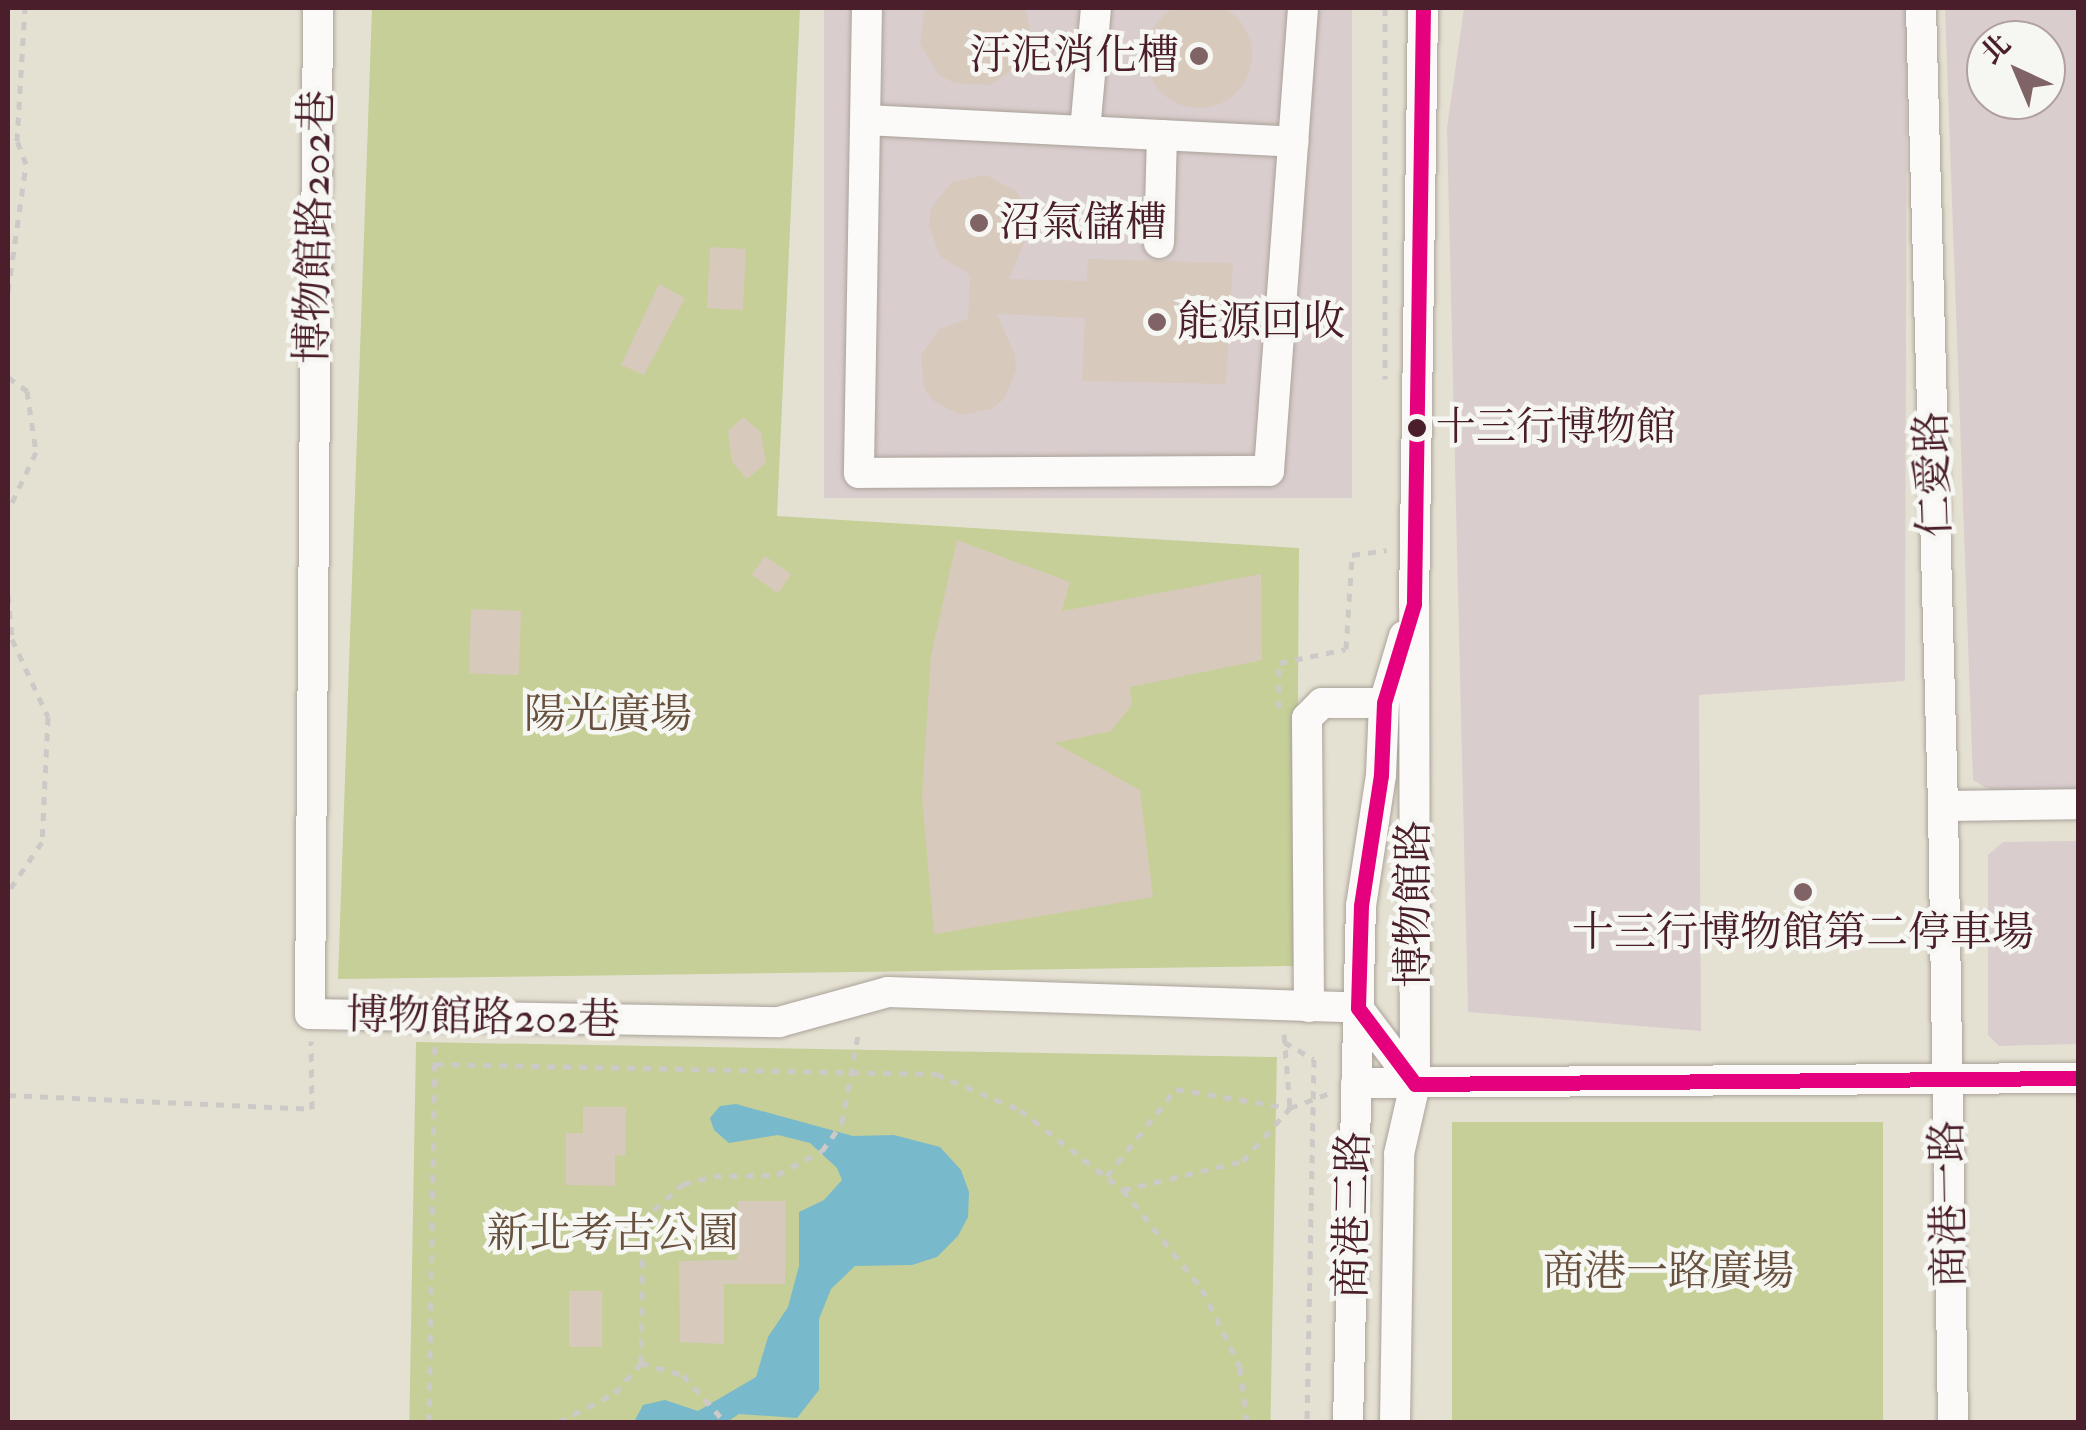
<!DOCTYPE html>
<html>
<head>
<meta charset="utf-8">
<style>
	body { margin:0 }
	#map { position:relative; width:2086px; height:1430px; overflow:hidden; background:#e5e1d2; font-family:"IM FELL Double Pica","Noto Serif TC",serif }
	div>[style] { position:absolute }
	.industrial>* { inset:0; background:#dacdcd; transform-origin:0 0 }
	.green>* { inset:0; background:#c5cf97; transform-origin:0 0 }
	.water>* { inset:0; background:#78b9cc }
	.building>* { inset:0; background:#d8c9bd; transform-origin:0 0 }
	.round { border-radius:50% }
	.path>* { height:5px; margin-top:-2.5px; transform-origin:0; background:repeating-linear-gradient(90deg,#cdc9c7 0 8px,transparent 0 16px) }
	.roads { filter:drop-shadow(0 0 2px #aaa29a) drop-shadow(0 0 2px #aaa29a) }
	.minor>* { height:30px; margin:-15px; padding:0 15px; transform-origin:15px; border-radius:15px; background:#fbfaf8 }
	.bus-1>* { height:15px; margin:-7.5px; padding:0 7.5px; transform-origin:7.5px; border-radius:7.5px; background:#e5007d }
	.dots>* { width:28px; height:28px; translate:-50% -50%; box-sizing:border-box; border:5px solid #f6f6f2; border-radius:50% }
	span { translate:-50% -50%; white-space:nowrap; text-align:center; line-height:1.15; -webkit-text-stroke:9px #f6f6f2; paint-order:stroke }
	.bus-label { font-size:40px; color:#4a1f2b }
	.left { translate:0 -50%; text-align:left }
	.poi-label { font-size:42px; color:#4a1f2b }
	.right { translate:-100% -50%; text-align:right }
	.street-label { font-size:42px; color:#4a1f2b }
	.park-label { font-size:42px; color:#67503d }
	.frame { position:absolute; inset:0; border:10px solid #4a1f2b; pointer-events:none }
	.north { position:absolute; left:1966px; top:20px; width:100px; height:100px; box-sizing:border-box; background:#f6f6f2; border:2px solid #b1a0a2; border-radius:50%; rotate:316deg; font-size:28px; font-weight:700; line-height:40px; text-align:center; color:#4a1f2b }
	.north::after { content:''; display:block; margin:auto; width:35px; height:45px; background:#806365; clip-path:polygon(50% 0,100% 100%,50% 72%,0 100%) }
</style>
</head>
<body>
<div id="map">
	<div class="industrial">
		<div style="left:824px;top:8px;width:528px;height:490px"></div>
		<div style="clip-path:polygon(1464px 8px,1907px 8px,1905px 681px,1699px 695px,1701px 1031px,1468px 1012px,1447px 128px)"></div>
		<div style="clip-path:polygon(evenodd,1945px 8px,2078px 8px,2078px 790px,1992px 791px,1973px 780px,1945px 8px,1986px 40px,2046px 40px,2046px 100px,1986px 100px,1986px 40px)"></div>
		<div style="clip-path:polygon(2078px 841px,2078px 1044px,1999px 1046px,1988px 1035px,1988px 855px,2003px 842px)"></div>
	</div>
	<div class="green">
		<div style="clip-path:polygon(372px 8px,800px 8px,777px 516px,1299px 548px,1296px 966px,338px 979px)"></div>
		<div style="left:416px;top:1042px;width:861px;height:380px;rotate:1deg"></div>
		<div style="left:1452px;top:1122px;width:431px;height:300px"></div>
	</div>
	<div class="water">
		<div style="clip-path:polygon(736px 1104px,853px 1136px,894px 1135px,940px 1147px,961px 1170px,969px 1192px,968px 1217px,958px 1236px,937px 1257px,912px 1265px,855px 1266px,831px 1289px,819px 1319px,819px 1390px,797px 1418px,739px 1414px,727px 1422px,634px 1422px,643px 1405px,665px 1400px,698px 1411px,756px 1377px,768px 1337px,788px 1307px,799px 1266px,799px 1212px,824px 1200px,842px 1180px,837px 1168px,810px 1143px,778px 1135px,729px 1143px,714px 1130px,710px 1118px,720px 1106px)"></div>
	</div>
	<div class="building">
		<div class="round" style="left:1146px;top:2px;width:106px;height:106px"></div>
		<div style="clip-path:polygon(925px 8px,1025px 8px,1030px 29px,1020px 64px,990px 85px,954px 83px,938px 74px,920px 44px)"></div>
		<div style="clip-path:polygon(986px 175px,1016px 191px,1025px 205px,1027px 236px,1009px 279px,1087px 281px,1088px 259px,1233px 263px,1226px 384px,1082px 381px,1085px 318px,997px 314px,1015px 355px,1016px 371px,1004px 399px,991px 409px,960px 415px,932px 400px,924px 387px,921px 355px,939px 329px,968px 319px,970px 275px,940px 256px,929px 225px,931px 208px,952px 182px)"></div>
		<div style="left:746px;top:249px;width:61px;height:36px;rotate:93deg"></div>
		<div style="clip-path:polygon(659px 284px,685px 298px,644px 375px,621px 365px)"></div>
		<div style="clip-path:polygon(743px 417px,761px 432px,766px 463px,747px 479px,732px 462px,728px 431px)"></div>
		<div style="clip-path:polygon(957px 540px,1070px 582px,1062px 611px,1261px 574px,1262px 660px,1130px 687px,1132px 705px,1111px 731px,1055px 743px,1140px 790px,1153px 897px,934px 934px,922px 797px,931px 655px)"></div>
		<div style="left:765px;top:556px;width:32px;height:23px;rotate:35deg"></div>
		<div style="left:521px;top:611px;width:64px;height:50px;rotate:92deg"></div>
		<div style="clip-path:polygon(583px 1107px,626px 1107px,625px 1156px,615px 1155px,615px 1186px,566px 1185px,566px 1133px,583px 1133px)"></div>
		<div style="clip-path:polygon(738px 1201px,786px 1201px,785px 1284px,724px 1284px,724px 1344px,680px 1342px,679px 1261px,737px 1260px)"></div>
		<div style="left:569px;top:1291px;width:33px;height:56px"></div>
	</div>
	<div class="path">
		<div style="left:1385px;top:8px;width:371px;rotate:90deg"></div>
		<div style="left:8px;top:291px;width:128px;rotate:-81.9deg"></div>
		<div style="left:26px;top:164px;width:25px;rotate:-111deg"></div>
		<div style="left:17px;top:141px;width:133px;rotate:-86.6deg"></div>
		<div style="left:8px;top:377px;width:24px;rotate:36deg"></div>
		<div style="left:27px;top:391px;width:62px;rotate:81.6deg"></div>
		<div style="left:36px;top:452px;width:65px;rotate:115.4deg"></div>
		<div style="left:8px;top:595px;width:44px;rotate:84.8deg"></div>
		<div style="left:12px;top:639px;width:86px;rotate:65.2deg"></div>
		<div style="left:48px;top:717px;width:125px;rotate:92.7deg"></div>
		<div style="left:42px;top:842px;width:60px;rotate:124.2deg"></div>
		<div style="left:1279px;top:708px;width:45px;rotate:-90deg"></div>
		<div style="left:1279px;top:663px;width:68px;rotate:-11.8deg"></div>
		<div style="left:1346px;top:649px;width:94px;rotate:-86.3deg"></div>
		<div style="left:1352px;top:555px;width:35px;rotate:-8deg"></div>
		<div style="left:1284px;top:1034px;width:74px;rotate:85.4deg"></div>
		<div style="left:1284px;top:1042px;width:34px;rotate:30deg"></div>
		<div style="left:1314px;top:1059px;width:363px;rotate:91.1deg"></div>
		<div style="left:435px;top:1064px;width:501px;rotate:1.14deg"></div>
		<div style="left:936px;top:1074px;width:91px;rotate:23.2deg"></div>
		<div style="left:1020px;top:1110px;width:130px;rotate:37.8deg"></div>
		<div style="left:1123px;top:1190px;width:127px;rotate:51.4deg"></div>
		<div style="left:1202px;top:1289px;width:87px;rotate:64deg"></div>
		<div style="left:1240px;top:1367px;width:55px;rotate:82.7deg"></div>
		<div style="left:8px;top:1095px;width:304px;rotate:2.6deg"></div>
		<div style="left:312px;top:1109px;width:68px;rotate:-90.8deg"></div>
		<div style="left:1107px;top:1176px;width:111px;rotate:-51.6deg"></div>
		<div style="left:1176px;top:1089px;width:116px;rotate:9.5deg"></div>
		<div style="left:1123px;top:1190px;width:123px;rotate:-13.6deg"></div>
		<div style="left:1243px;top:1161px;width:71px;rotate:-48.4deg"></div>
		<div style="left:1290px;top:1108px;width:43px;rotate:-20.6deg"></div>
		<div style="left:641px;top:1363px;width:44px;rotate:15.9deg"></div>
		<div style="left:683px;top:1375px;width:63px;rotate:48.2deg"></div>
		<div style="left:429px;top:1422px;width:376px;rotate:-89.1deg"></div>
		<div style="left:559px;top:1422px;width:63px;rotate:-27.4deg"></div>
		<div style="left:615px;top:1393px;width:40px;rotate:-49deg"></div>
		<div style="left:641px;top:1363px;width:122px;rotate:-89.1deg"></div>
		<div style="left:643px;top:1241px;width:33px;rotate:-70deg"></div>
		<div style="left:654px;top:1210px;width:39px;rotate:-42deg"></div>
		<div style="left:683px;top:1184px;width:32px;rotate:-14deg"></div>
		<div style="left:714px;top:1176px;width:63px;rotate:-0.9deg"></div>
		<div style="left:777px;top:1175px;width:51px;rotate:-28.1deg"></div>
		<div style="left:822px;top:1151px;width:34px;rotate:-54deg"></div>
		<div style="left:842px;top:1123px;width:96px;rotate:-79.7deg"></div>
	</div>
	<div class="roads">
		<div class="minor">
			<div style="left:318px;top:8px;width:1006px;rotate:90.46deg"></div>
			<div style="left:310px;top:1014px;width:469px;rotate:1deg"></div>
			<div style="left:779px;top:1022px;width:113px;rotate:-15.4deg"></div>
			<div style="left:888px;top:992px;width:470px;rotate:1.9deg"></div>
			<div style="left:867px;top:8px;width:465px;rotate:91deg"></div>
			<div style="left:859px;top:473px;width:410px;rotate:-0.3deg"></div>
			<div style="left:1269px;top:471px;width:464px;rotate:-85.8deg"></div>
			<div style="left:1921px;top:8px;width:798px;rotate:88.42deg"></div>
			<div style="left:1943px;top:806px;width:135px;rotate:-0.8deg"></div>
			<div style="left:866px;top:120px;width:428px;rotate:2.9deg"></div>
			<div style="left:1085px;top:131px;width:123px;rotate:-84.9deg"></div>
			<div style="left:1159px;top:243px;width:108px;rotate:-88.4deg"></div>
			<div style="left:1943px;top:806px;width:616px;rotate:89.07deg"></div>
			<div style="left:1309px;top:1007px;width:289px;rotate:-90.4deg"></div>
			<div style="left:1307px;top:718px;width:21px;rotate:-45deg"></div>
			<div style="left:1322px;top:703px;width:62px"></div>
			<div style="left:1358px;top:1008px;width:95px;rotate:53.1deg"></div>
			<div style="left:1356px;top:1083px;width:722px;rotate:-0.4deg"></div>
			<div style="left:1348px;top:1422px;width:516px;rotate:-88.56deg"></div>
			<div style="left:1361px;top:906px;width:133px;rotate:-81.3deg"></div>
			<div style="left:1381px;top:775px;width:72px;rotate:-87.6deg"></div>
			<div style="left:1384px;top:703px;width:70px;rotate:-73.4deg"></div>
			<div style="left:1395px;top:1422px;width:268px;rotate:-89.1deg"></div>
			<div style="left:1399px;top:1154px;width:72px;rotate:-77.1deg"></div>
			<div style="left:1415px;top:1084px;width:480px;rotate:-90.1deg"></div>
			<div style="left:1414px;top:604px;width:596px;rotate:-89.13deg"></div>
		</div>
	</div>
	<div class="bus-1">
		<div style="left:1423px;top:8px;width:596px;rotate:90.87deg"></div>
		<div style="left:1414px;top:604px;width:103px;rotate:106.9deg"></div>
		<div style="left:1384px;top:703px;width:72px;rotate:92.4deg"></div>
		<div style="left:1381px;top:775px;width:133px;rotate:98.7deg"></div>
		<div style="left:1361px;top:906px;width:102px;rotate:91.7deg"></div>
		<div style="left:1358px;top:1008px;width:95px;rotate:53.1deg"></div>
		<div style="left:1415px;top:1084px;width:663px;rotate:-0.52deg"></div>
	</div>
	<div class="dots">
		<div style="left:1199px;top:56px;background:#806365"></div>
		<div style="left:979px;top:223px;background:#806365"></div>
		<div style="left:1157px;top:322px;background:#806365"></div>
		<div style="left:1417px;top:428px;background:#4a1f2b"></div>
		<div style="left:1803px;top:892px;background:#806365"></div>
	</div>
	<div class="bus-label">
		<span class="left" style="left:1436px;top:428px">十三行博物館</span>
	</div>
	<div class="poi-label">
		<span class="right" style="left:1179px;top:56px">汙泥消化槽</span>
		<span class="left" style="left:999px;top:223px">沼氣儲槽</span>
		<span class="left" style="left:1177px;top:322px">能源回收</span>
		<span style="left:1803px;top:933px">十三行博物館第二停車場</span>
	</div>
	<div class="street-label">
		<span style="left:315px;top:227px;rotate:-89deg">博物館路202巷</span>
		<span style="left:1934px;top:474px;rotate:-92deg">仁愛路</span>
		<span style="left:1414px;top:904px;rotate:-90deg">博物館路</span>
		<span style="left:483px;top:1018px;rotate:1deg">博物館路202巷</span>
		<span style="left:1949px;top:1204px;rotate:-91deg">商港一路</span>
		<span style="left:1353px;top:1215px;rotate:-89deg">商港三路</span>
	</div>
	<div class="park-label">
		<span style="left:608px;top:715px">陽光廣場</span>
		<span style="left:613px;top:1234px">新北考古公園</span>
		<span style="left:1668px;top:1272px">商港一路廣場</span>
	</div>
	<div class="frame"></div>
	<div class="north">北</div>
</div>
</body>
</html>
